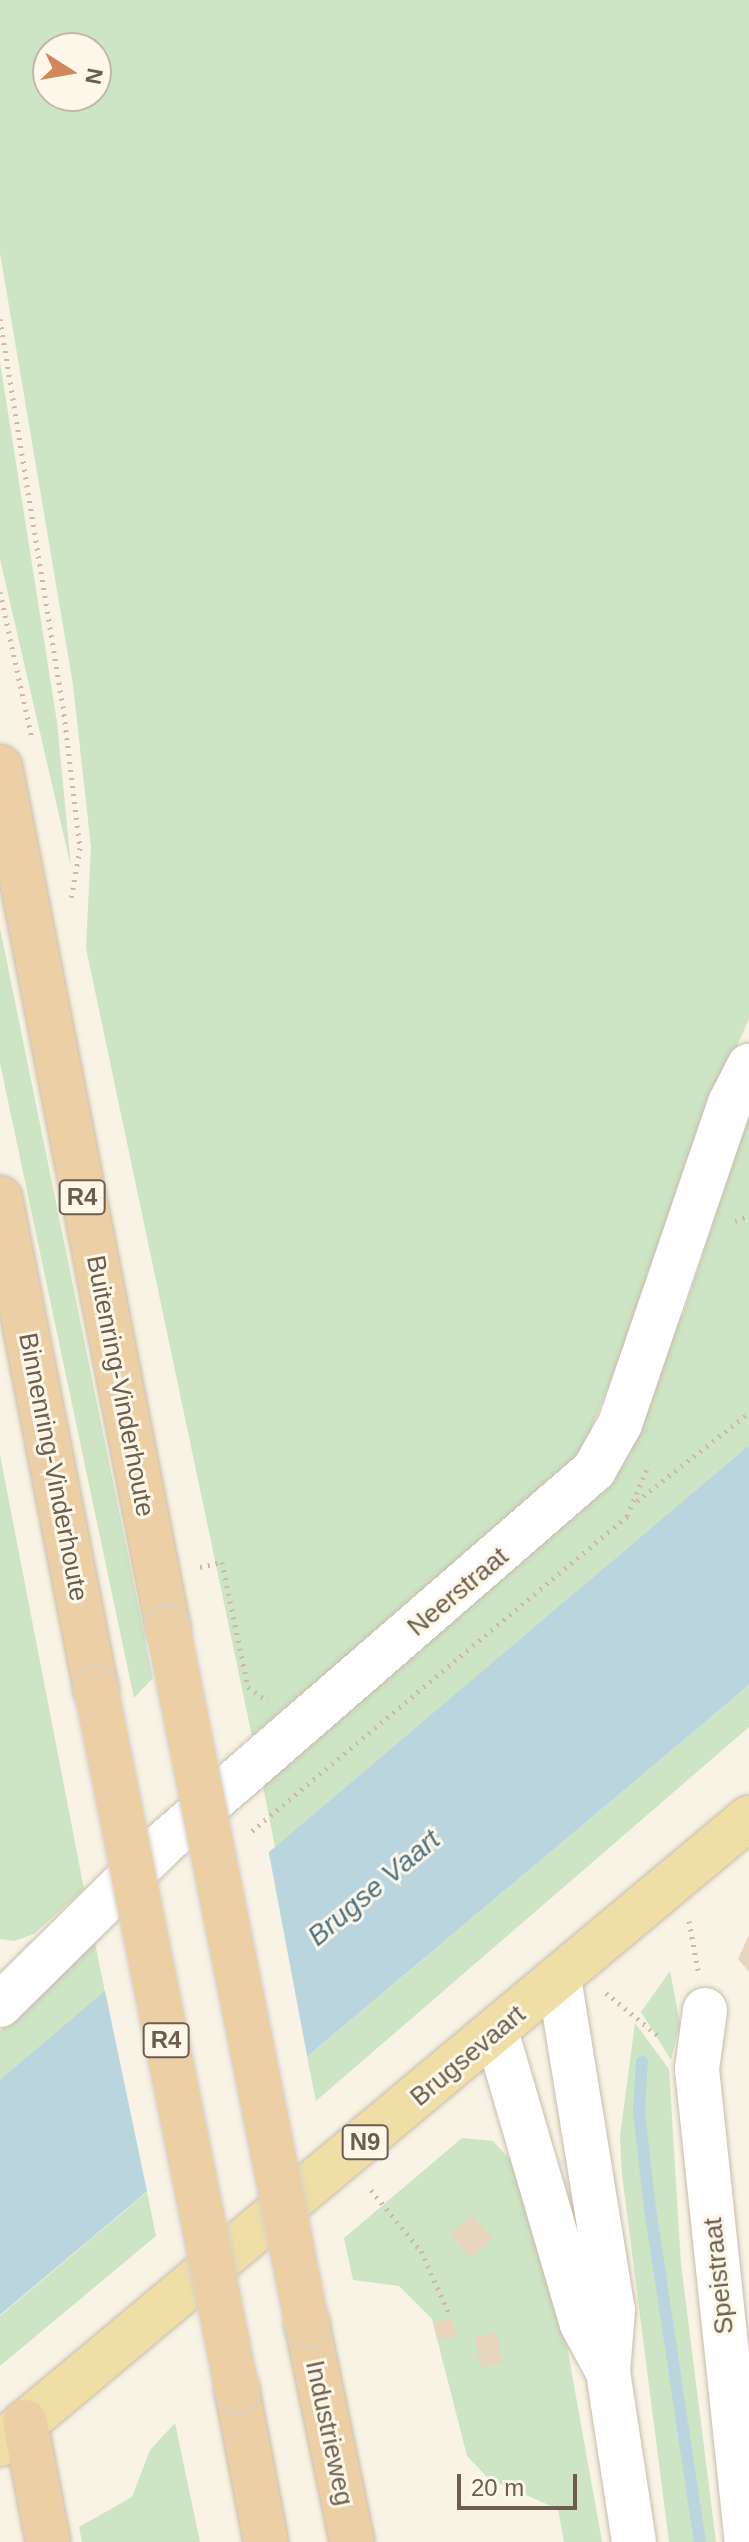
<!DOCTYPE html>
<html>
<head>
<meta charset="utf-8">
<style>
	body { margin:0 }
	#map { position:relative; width:749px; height:2542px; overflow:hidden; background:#f8f3e4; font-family:Helvetica,sans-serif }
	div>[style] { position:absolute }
	.green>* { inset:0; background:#cde4c5 }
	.water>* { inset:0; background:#bbd5df }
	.pier>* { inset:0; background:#f8f3e4 }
	.stream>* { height:12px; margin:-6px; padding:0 6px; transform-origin:6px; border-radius:6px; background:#bbd5df }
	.building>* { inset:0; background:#e8d5bd; transform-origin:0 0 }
	.path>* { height:5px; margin-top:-2.5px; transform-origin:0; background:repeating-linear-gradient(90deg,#cebaa3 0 2px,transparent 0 8px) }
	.roads { filter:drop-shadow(0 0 2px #c7bcac) drop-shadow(0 0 2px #c7bcac) }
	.minor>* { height:44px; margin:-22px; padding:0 22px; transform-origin:22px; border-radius:22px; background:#fff }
	.tertiary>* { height:44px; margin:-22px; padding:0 22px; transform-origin:22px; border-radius:22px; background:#fff }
	.primary>* { height:44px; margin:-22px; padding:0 22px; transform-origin:22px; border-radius:22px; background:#efdea5 }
	.trunk>* { height:44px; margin:-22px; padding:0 22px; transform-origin:22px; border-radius:22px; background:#eccfa4 }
	.bridges { filter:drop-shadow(0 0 2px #d6d2cd) drop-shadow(0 0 2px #d6d2cd) }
	.trunk-bridge>* { height:44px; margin:-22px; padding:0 22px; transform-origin:22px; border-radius:22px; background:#eccfa4 }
	span { translate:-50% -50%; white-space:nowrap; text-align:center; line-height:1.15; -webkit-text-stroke:6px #fcf7e9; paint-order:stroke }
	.shield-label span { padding:2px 6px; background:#fcf7e9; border:2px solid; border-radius:6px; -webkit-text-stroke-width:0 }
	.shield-label { font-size:24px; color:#6d5d4d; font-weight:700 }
	.street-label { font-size:26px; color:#6d5d4d }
	.water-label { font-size:28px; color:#4e7384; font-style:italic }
	.north { position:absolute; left:32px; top:32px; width:80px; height:80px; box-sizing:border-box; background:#fcf7e9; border:2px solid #c3b9ab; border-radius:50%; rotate:101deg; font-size:22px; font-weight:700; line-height:32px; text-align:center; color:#6d5d4d }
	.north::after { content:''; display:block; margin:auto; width:28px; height:36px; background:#d28659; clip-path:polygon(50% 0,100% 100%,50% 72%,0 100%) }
	.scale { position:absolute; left:457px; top:2474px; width:120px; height:36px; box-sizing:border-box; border:4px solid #6d5d4d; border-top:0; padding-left:10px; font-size:24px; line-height:28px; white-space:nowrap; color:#6d5d4d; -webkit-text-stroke:6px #fcf7e9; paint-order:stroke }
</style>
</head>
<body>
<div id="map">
	<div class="green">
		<div style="clip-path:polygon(evenodd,0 0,749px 0,749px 1019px,685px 1163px,642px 1301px,584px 1447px,548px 1489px,252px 1736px,86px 948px,91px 847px,73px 685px,0 253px,0 0,48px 48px,96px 48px,96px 96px,48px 96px,48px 48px)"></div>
		<div style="clip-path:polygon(0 362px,57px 722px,71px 867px,0 559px)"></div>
		<div style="clip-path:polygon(0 928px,153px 1678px,134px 1698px,0 1063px)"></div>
		<div style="clip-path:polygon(749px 1113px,749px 1445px,275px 1847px,262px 1781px,612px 1483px,642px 1424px,671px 1325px,683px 1315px)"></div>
		<div style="clip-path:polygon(0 1455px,84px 1889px,34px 1934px,14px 1941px,0 1939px)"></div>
		<div style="clip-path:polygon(749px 1685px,749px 1727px,316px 2101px,307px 2057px)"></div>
		<div style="clip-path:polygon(93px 1933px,105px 1992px,0 2081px,0 2031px)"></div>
		<div style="clip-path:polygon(670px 1971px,680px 2023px,671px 2060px,641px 2012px)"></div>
		<div style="clip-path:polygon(635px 2023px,669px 2069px,681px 2264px,716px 2542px,669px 2542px,622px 2175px,620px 2136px)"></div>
		<div style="clip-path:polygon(462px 2138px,493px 2141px,519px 2169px,553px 2268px,602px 2542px,564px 2542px,558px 2509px,489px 2479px,467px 2456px,432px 2319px,399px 2286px,353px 2280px,344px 2238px)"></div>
		<div style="clip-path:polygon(147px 2192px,156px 2236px,0 2366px,0 2316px)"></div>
		<div style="clip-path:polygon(175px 2423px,200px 2542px,82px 2542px,79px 2527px,132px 2497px,150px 2450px)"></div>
	</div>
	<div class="water">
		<div style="clip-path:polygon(749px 1445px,749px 1685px,0 2315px,0 2080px)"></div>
	</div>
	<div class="pier">
		<div style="clip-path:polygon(268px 1848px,308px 2061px,148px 2196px,104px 1986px)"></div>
	</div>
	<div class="stream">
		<div style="left:642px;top:2062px;width:50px;rotate:93.4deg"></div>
		<div style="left:639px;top:2112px;width:97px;rotate:83.5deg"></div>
		<div style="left:650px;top:2208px;width:338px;rotate:81.5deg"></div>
	</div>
	<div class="building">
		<div style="clip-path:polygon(749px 1935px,749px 1972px,738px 1959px)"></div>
		<div style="clip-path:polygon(472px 2216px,493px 2237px,471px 2258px,450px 2233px)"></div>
		<div style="clip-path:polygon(451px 2318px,457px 2336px,437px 2339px,433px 2322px)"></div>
		<div style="left:497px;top:2333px;width:31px;height:22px;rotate:81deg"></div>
	</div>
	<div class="path">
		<div style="left:0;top:319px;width:392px;rotate:80.8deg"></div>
		<div style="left:63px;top:706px;width:143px;rotate:83.2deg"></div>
		<div style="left:80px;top:848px;width:52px;rotate:100deg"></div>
		<div style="left:0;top:592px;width:150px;rotate:77.7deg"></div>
		<div style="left:735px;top:1221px;width:15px;rotate:-20deg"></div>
		<div style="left:637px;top:1501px;width:142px;rotate:-38.2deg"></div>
		<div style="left:200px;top:1567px;width:23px;rotate:-13deg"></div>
		<div style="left:222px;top:1562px;width:128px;rotate:78.3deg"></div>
		<div style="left:248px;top:1687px;width:24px;rotate:36deg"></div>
		<div style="left:252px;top:1831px;width:490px;rotate:-40deg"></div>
		<div style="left:627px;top:1516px;width:56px;rotate:-67.1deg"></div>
		<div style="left:689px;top:1921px;width:50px;rotate:79.6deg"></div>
		<div style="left:606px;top:1993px;width:70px;rotate:39.2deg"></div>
		<div style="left:371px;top:2190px;width:79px;rotate:50.7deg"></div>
		<div style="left:421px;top:2251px;width:67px;rotate:66.1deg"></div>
	</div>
	<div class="roads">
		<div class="minor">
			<div style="left:0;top:2005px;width:229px;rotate:-44.6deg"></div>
			<div style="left:163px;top:1844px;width:571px;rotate:-40.95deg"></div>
			<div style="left:594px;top:1470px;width:53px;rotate:-60.5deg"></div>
			<div style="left:620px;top:1424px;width:339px;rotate:-71.1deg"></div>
			<div style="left:730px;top:1103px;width:42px;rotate:-62.8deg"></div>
			<div style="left:705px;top:2010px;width:60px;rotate:97.7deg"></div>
			<div style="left:697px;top:2069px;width:476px;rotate:84deg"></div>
		</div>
		<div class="tertiary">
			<div style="left:559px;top:1978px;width:336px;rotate:80.8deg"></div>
			<div style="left:613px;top:2310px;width:62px;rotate:94.6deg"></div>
			<div style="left:608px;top:2372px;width:172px;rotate:81.3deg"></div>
			<div style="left:497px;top:2034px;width:302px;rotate:73.7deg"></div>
			<div style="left:582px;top:2324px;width:55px;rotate:61.6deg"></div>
		</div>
		<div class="primary">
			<div style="left:0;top:2444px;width:976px;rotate:-39.89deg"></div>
		</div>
		<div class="trunk">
			<div style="left:0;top:767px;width:877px;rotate:78.96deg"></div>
			<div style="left:0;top:1198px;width:500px;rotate:78.94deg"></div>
			<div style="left:307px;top:2324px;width:223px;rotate:78.3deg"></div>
			<div style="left:237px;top:2390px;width:155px;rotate:79.2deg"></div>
			<div style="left:25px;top:2422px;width:122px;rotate:79.1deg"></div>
		</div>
	</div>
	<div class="bridges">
		<div class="trunk-bridge">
			<div style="left:168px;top:1628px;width:710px;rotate:78.71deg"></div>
			<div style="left:96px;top:1689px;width:715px;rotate:78.63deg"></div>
		</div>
	</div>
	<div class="shield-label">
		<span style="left:82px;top:1197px">R4</span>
		<span style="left:166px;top:2040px">R4</span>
		<span style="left:365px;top:2142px">N9</span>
	</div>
	<div class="street-label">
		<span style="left:120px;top:1386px;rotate:79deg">Buitenring-Vinderhoute</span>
		<span style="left:53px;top:1467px;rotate:79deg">Binnenring-Vinderhoute</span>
		<span style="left:458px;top:1592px;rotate:-40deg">Neerstraat</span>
		<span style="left:468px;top:2056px;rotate:-40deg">Brugsevaart</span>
		<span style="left:719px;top:2276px;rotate:-96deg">Speistraat</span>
		<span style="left:329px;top:2433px;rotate:78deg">Industrieweg</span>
	</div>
	<div class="water-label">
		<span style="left:374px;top:1888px;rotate:-40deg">Brugse Vaart</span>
	</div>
	<div class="north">N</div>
	<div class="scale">20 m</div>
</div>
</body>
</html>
